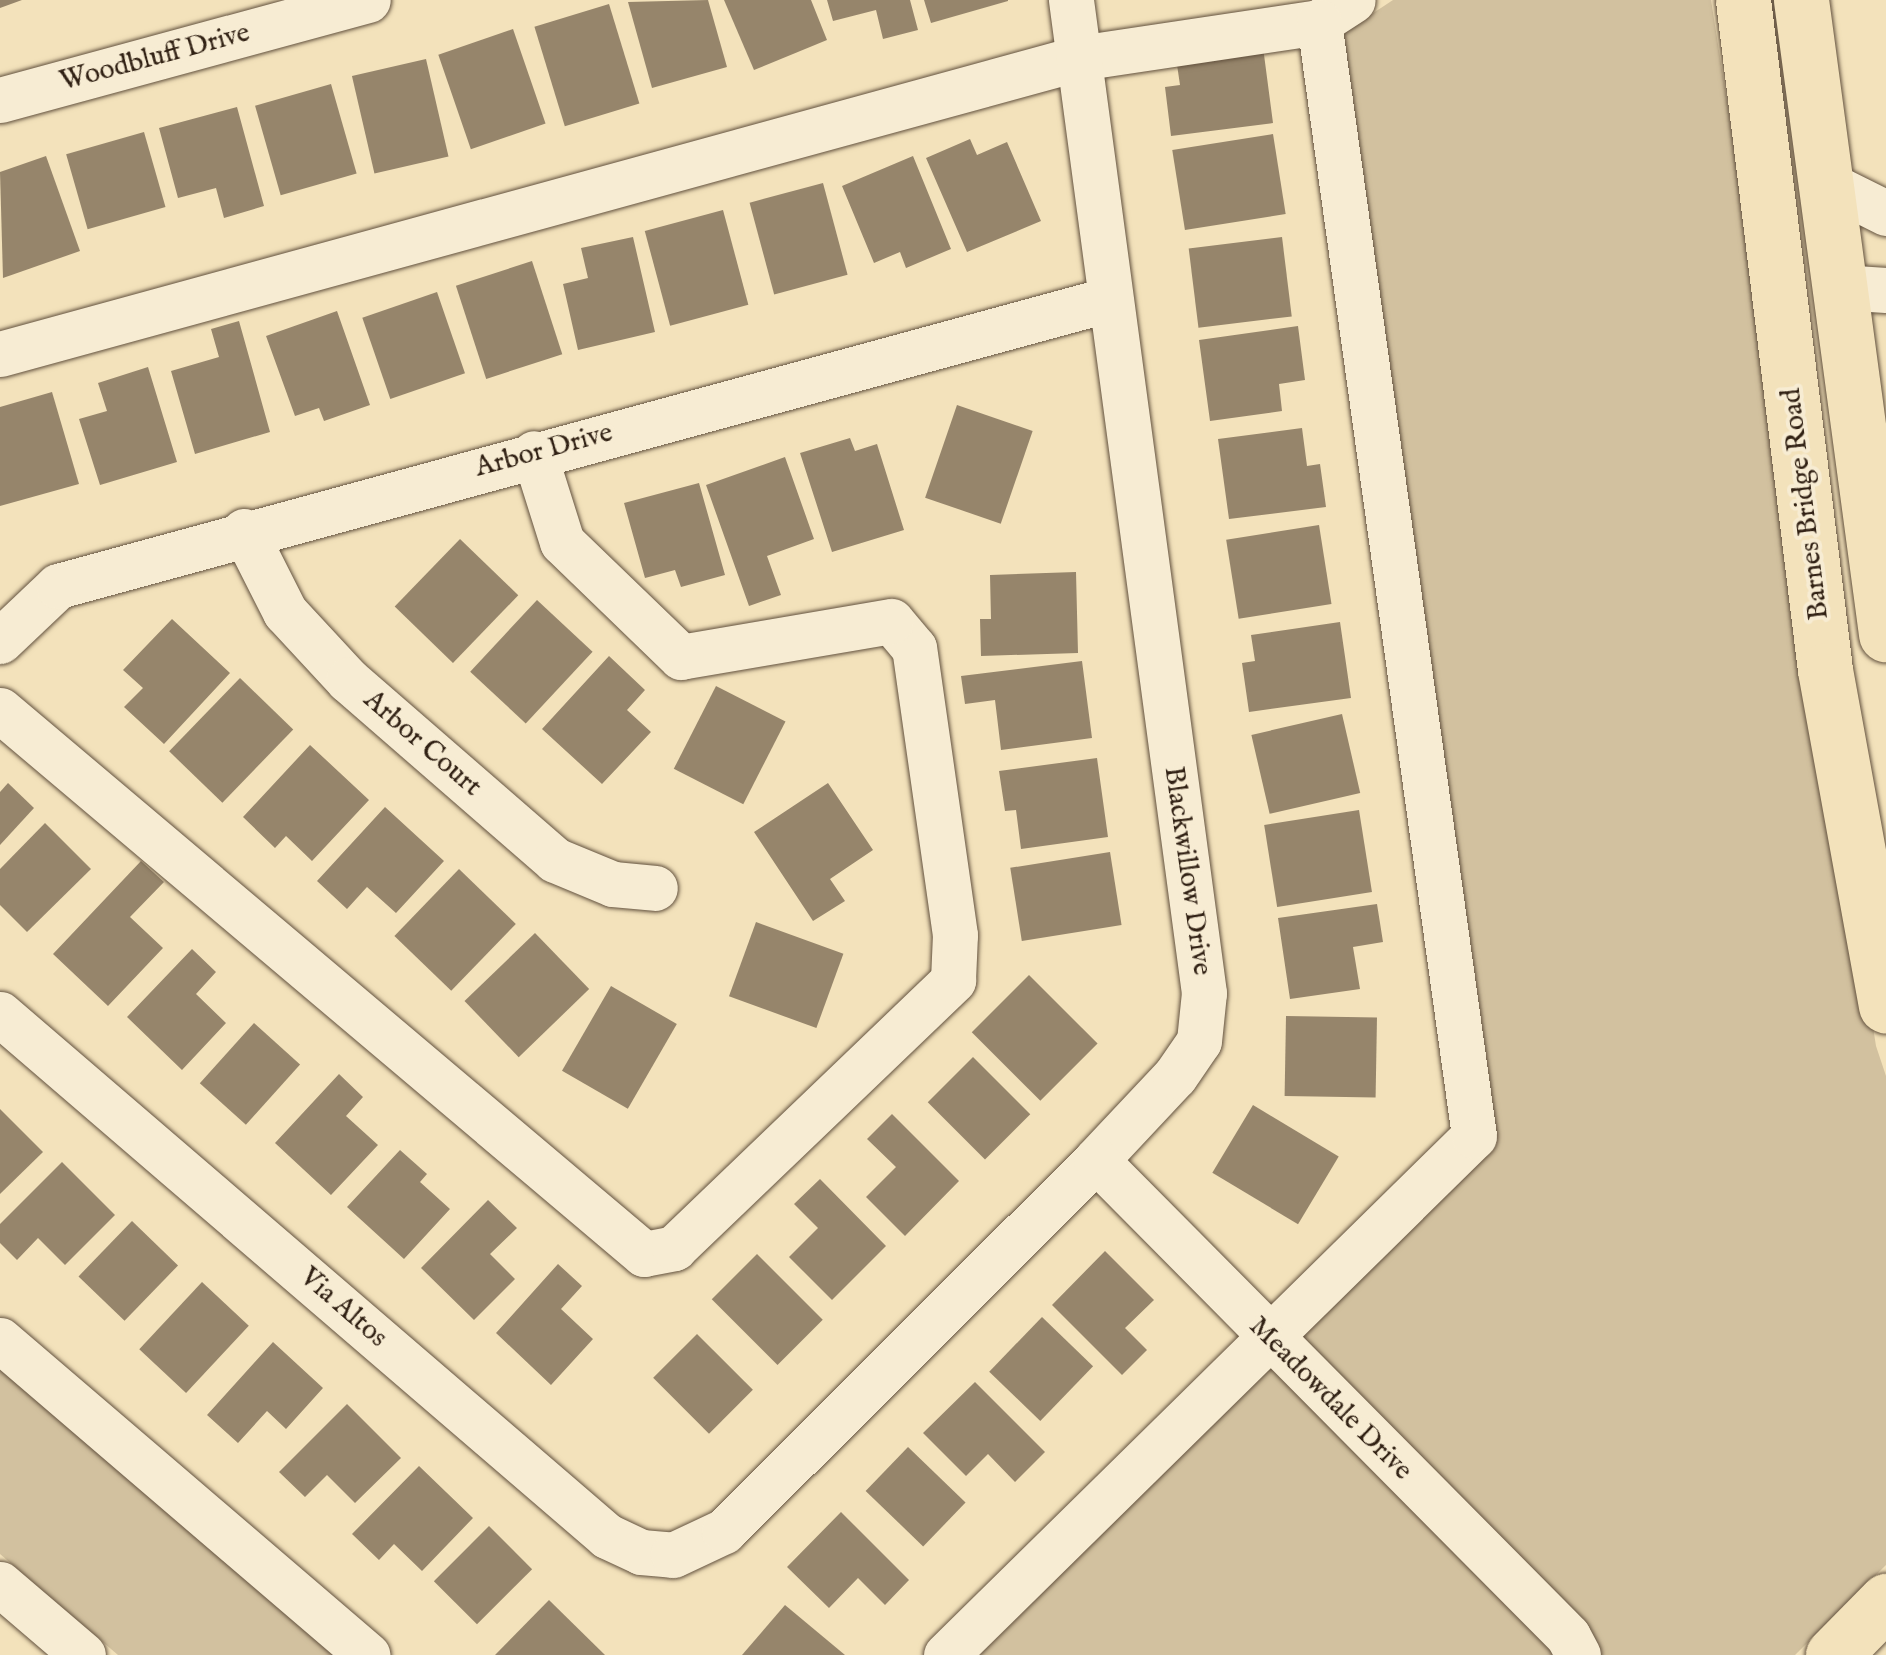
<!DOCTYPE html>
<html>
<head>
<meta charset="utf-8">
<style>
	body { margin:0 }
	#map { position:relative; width:1886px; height:1655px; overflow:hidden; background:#f3e2bb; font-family:"IM FELL English",serif }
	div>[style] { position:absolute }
	.green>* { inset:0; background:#d2c19f }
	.building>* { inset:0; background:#96856b; transform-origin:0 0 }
	.roads { filter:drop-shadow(0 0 2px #62513e) drop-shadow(0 0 2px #62513e) }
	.minor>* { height:45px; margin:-22.5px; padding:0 22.5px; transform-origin:22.5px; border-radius:22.5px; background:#f7ecd3 }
	.major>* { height:55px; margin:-27.5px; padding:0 27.5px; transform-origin:27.5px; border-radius:27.5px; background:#f3e2bb }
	span { translate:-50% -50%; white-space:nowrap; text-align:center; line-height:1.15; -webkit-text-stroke:8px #f7ecd3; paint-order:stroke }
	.street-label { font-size:28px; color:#312114 }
</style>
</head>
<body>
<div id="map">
	<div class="green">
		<div style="clip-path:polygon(1393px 0,1711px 0,1876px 1046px,1886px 1076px,1886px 1565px,1795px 1655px,980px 1655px,1497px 1133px,1343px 33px)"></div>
		<div style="clip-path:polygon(0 1349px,358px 1655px,118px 1655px,0 1554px)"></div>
	</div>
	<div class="building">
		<div style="clip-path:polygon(0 0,22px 0,0 8px)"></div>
		<div style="clip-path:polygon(708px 0,727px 67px,652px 88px,628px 2px)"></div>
		<div style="clip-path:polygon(724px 0,811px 0,827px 40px,754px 70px)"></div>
		<div style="clip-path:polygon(827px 0,910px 0,918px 30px,883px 39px,876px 10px,833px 21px)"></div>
		<div style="clip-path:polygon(924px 0,1008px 0,1008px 1px,931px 23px)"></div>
		<div style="left:609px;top:4px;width:104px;height:78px;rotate:73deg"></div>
		<div style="left:513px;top:29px;width:100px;height:79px;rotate:71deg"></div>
		<div style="clip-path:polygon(1263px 47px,1273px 123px,1171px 136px,1165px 87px,1180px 85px,1176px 58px)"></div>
		<div style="left:426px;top:59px;width:100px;height:76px;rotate:77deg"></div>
		<div style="left:331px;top:84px;width:93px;height:79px;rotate:74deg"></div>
		<div style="clip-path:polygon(237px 107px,264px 206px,224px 218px,216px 188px,178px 198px,159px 128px)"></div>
		<div style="left:144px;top:132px;width:78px;height:81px;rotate:74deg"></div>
		<div style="left:1273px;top:134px;width:81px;height:102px;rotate:81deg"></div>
		<div style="clip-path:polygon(970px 139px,977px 155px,1007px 142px,1041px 221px,967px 252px,926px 158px)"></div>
		<div style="clip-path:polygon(46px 156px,80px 251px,3px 278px,0 172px)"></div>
		<div style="clip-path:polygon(913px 156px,951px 249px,906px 268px,900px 252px,874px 263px,842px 186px)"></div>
		<div style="left:823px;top:183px;width:95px;height:76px;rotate:75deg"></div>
		<div style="left:723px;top:210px;width:98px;height:81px;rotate:75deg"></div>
		<div style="clip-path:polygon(633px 237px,655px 332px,578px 350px,563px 284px,588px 278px,581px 248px)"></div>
		<div style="left:1282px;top:237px;width:80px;height:94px;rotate:83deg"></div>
		<div style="left:532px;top:261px;width:98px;height:80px;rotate:72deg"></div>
		<div style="left:437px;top:292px;width:86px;height:79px;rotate:71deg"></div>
		<div style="clip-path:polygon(337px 311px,370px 405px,324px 421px,319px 408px,295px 416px,266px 336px)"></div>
		<div style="clip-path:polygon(239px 321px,270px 432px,195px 454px,171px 371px,219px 357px,211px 329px)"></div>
		<div style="clip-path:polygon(1298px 326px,1305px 380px,1279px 384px,1282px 411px,1210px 421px,1199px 340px)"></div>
		<div style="clip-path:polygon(148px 367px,177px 462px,100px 485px,79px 419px,107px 411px,98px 383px)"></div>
		<div style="clip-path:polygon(52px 392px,79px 484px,0 506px,0 407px)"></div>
		<div style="left:957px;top:405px;width:80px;height:98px;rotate:19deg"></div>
		<div style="clip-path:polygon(1302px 428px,1307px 466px,1320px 464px,1326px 507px,1229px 519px,1218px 439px)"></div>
		<div style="clip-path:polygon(850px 438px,855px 451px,877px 444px,904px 530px,832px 552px,800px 453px)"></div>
		<div style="clip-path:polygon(785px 457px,814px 539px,767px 556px,781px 595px,749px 606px,706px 485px)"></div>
		<div style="clip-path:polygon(699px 483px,725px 575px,681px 587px,675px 570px,645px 578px,624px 503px)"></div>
		<div style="left:1319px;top:525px;width:80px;height:94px;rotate:81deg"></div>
		<div style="left:460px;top:539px;width:81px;height:94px;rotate:44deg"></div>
		<div style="clip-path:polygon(1076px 572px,1078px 653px,981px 656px,980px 619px,991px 619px,990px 575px)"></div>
		<div style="left:537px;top:600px;width:76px;height:98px;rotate:43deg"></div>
		<div style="clip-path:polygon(172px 619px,230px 673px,164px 744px,124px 707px,143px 688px,123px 670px)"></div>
		<div style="clip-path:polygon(1340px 622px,1351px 698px,1249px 712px,1242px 663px,1255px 661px,1251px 635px)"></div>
		<div style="clip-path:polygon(609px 656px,645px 690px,627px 710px,651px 732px,602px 784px,542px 729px)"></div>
		<div style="clip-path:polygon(1082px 661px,1092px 738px,1001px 750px,995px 700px,965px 704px,961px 676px)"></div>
		<div style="left:240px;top:678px;width:74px;height:102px;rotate:44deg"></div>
		<div style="left:716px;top:686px;width:78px;height:93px;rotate:27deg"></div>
		<div style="left:1342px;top:714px;width:81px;height:93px;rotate:77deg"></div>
		<div style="clip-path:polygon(310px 745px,369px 800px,312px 861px,286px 836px,275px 848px,243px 817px)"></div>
		<div style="clip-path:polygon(1097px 758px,1108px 837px,1021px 849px,1016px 810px,1005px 811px,999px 771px)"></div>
		<div style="clip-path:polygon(8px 783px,34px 808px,0 845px,0 792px)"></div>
		<div style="clip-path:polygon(828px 783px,873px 850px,830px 879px,845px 901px,813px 921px,754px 832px)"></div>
		<div style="clip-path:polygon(385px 807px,444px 861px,396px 913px,367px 887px,347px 909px,317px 881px)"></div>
		<div style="left:1359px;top:810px;width:83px;height:96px;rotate:81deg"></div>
		<div style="clip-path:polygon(45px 823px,91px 869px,27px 932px,0 905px,0 869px)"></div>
		<div style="left:1110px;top:852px;width:74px;height:101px;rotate:81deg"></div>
		<div style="clip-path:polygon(141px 861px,164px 882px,130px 917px,163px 948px,108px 1006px,53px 954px)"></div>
		<div style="left:459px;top:869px;width:79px;height:93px;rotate:44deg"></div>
		<div style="clip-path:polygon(1377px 904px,1383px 942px,1353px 947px,1360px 989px,1290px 999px,1278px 918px)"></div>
		<div style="left:756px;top:922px;width:93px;height:79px;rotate:20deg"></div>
		<div style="left:535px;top:933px;width:78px;height:98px;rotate:46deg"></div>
		<div style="clip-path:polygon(192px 949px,216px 972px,196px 994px,226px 1023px,182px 1070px,127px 1017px)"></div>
		<div style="left:1029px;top:975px;width:97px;height:81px;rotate:45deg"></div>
		<div style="left:611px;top:986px;width:76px;height:98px;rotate:30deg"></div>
		<div style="left:1286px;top:1016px;width:91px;height:80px;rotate:1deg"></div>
		<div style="left:254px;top:1023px;width:62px;height:81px;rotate:42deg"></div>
		<div style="left:973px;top:1057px;width:81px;height:64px;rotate:45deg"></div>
		<div style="clip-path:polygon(339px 1074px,363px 1097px,346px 1116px,378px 1145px,331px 1195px,275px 1143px)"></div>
		<div style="left:1253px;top:1105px;width:100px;height:79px;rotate:31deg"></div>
		<div style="clip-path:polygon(0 1109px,43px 1152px,0 1194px)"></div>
		<div style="clip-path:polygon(892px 1114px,959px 1181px,905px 1236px,866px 1197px,896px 1167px,867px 1139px)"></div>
		<div style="clip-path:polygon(400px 1150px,427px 1174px,420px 1182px,450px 1209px,404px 1259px,347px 1207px)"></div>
		<div style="clip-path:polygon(62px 1162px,115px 1215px,65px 1265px,38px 1238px,17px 1260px,0 1243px,0 1224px)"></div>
		<div style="clip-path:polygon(820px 1179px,886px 1246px,832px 1300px,789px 1257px,818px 1228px,794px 1204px)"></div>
		<div style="clip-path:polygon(488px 1200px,517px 1228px,490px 1254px,515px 1279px,474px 1320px,421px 1268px)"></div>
		<div style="left:132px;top:1221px;width:64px;height:77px;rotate:44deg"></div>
		<div style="clip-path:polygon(1105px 1251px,1154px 1300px,1125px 1328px,1147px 1350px,1122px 1375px,1052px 1305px)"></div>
		<div style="left:757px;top:1254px;width:93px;height:64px;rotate:45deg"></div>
		<div style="clip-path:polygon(558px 1264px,582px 1286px,561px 1309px,593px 1339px,551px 1385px,496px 1333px)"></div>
		<div style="left:202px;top:1282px;width:64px;height:92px;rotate:43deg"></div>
		<div style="left:1042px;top:1317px;width:71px;height:76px;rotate:44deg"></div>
		<div style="left:697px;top:1334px;width:79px;height:62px;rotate:45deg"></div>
		<div style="clip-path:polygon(273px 1342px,323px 1388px,286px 1429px,267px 1411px,238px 1443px,207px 1415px)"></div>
		<div style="clip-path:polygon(975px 1382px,1045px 1452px,1015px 1482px,988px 1454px,966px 1476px,923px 1433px)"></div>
		<div style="clip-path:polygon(347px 1404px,401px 1458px,355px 1503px,327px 1475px,305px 1497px,279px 1472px)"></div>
		<div style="left:908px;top:1447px;width:80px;height:61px;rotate:44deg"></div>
		<div style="clip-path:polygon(419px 1466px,473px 1518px,422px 1571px,394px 1544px,379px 1560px,352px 1534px)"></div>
		<div style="clip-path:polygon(841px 1512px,909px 1580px,885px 1605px,858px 1578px,829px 1608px,787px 1567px)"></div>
		<div style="left:489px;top:1526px;width:61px;height:78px;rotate:45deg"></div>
		<div style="clip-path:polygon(549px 1600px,605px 1655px,495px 1655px)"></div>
		<div style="clip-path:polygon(785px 1605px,845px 1655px,742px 1655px)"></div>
	</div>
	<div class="roads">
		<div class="minor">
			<div style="left:0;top:100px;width:381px;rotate:-15.2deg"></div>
			<div style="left:1827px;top:191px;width:11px;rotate:-10deg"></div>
			<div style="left:1838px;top:189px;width:54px;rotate:26.6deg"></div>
			<div style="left:1839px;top:287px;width:47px;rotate:3.7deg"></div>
			<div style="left:0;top:354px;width:1119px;rotate:-15.34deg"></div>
			<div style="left:1079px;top:58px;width:243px;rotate:-8.5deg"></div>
			<div style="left:1319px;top:22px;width:40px;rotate:-32.9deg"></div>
			<div style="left:244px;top:531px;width:91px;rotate:63.2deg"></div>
			<div style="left:285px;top:612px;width:93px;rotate:47.2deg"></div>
			<div style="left:348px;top:680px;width:274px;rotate:41deg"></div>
			<div style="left:555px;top:860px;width:63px;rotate:22.5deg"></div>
			<div style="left:613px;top:884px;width:42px;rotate:5.4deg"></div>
			<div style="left:0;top:641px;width:80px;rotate:-43.5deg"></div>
			<div style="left:58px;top:586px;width:1090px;rotate:-15.26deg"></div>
			<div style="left:0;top:710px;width:843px;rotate:40.19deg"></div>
			<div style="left:644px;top:1254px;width:31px;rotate:-11deg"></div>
			<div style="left:674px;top:1248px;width:387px;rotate:-43.8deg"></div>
			<div style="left:953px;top:980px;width:45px;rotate:-87.5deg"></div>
			<div style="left:955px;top:935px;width:290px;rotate:-98.1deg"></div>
			<div style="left:914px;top:648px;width:35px;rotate:-130deg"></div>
			<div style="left:891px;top:621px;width:213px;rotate:170.3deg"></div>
			<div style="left:681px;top:657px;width:165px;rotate:-136deg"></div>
			<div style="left:562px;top:542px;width:93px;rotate:-107.5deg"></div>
			<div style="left:0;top:1014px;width:801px;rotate:40.69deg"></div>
			<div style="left:607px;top:1536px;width:38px;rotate:25deg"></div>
			<div style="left:641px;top:1552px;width:32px;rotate:5deg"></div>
			<div style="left:673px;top:1555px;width:56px;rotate:-25.2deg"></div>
			<div style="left:724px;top:1531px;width:525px;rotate:-44.92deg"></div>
			<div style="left:1096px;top:1160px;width:115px;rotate:-46.8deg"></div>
			<div style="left:1175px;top:1076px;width:42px;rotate:-55.6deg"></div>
			<div style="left:1199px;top:1041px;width:48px;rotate:-84.1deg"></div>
			<div style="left:1204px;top:993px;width:1002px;rotate:-97.63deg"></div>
			<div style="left:1096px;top:1160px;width:670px;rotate:45.24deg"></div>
			<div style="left:1568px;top:1636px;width:21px;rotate:62deg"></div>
			<div style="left:0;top:1340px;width:484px;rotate:40.6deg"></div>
			<div style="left:0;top:1584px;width:109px;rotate:40.5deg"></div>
			<div style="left:946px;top:1655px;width:740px;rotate:-44.51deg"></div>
			<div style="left:1474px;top:1136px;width:1125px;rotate:-97.92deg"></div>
		</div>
		<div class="major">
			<div style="left:1743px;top:0;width:675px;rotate:83.02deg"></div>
			<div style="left:1825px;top:670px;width:341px;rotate:79.7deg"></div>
			<div style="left:1801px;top:0;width:640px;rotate:82.36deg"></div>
			<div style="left:1833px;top:1655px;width:76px;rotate:-45.5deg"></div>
		</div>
	</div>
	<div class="street-label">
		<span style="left:155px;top:58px;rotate:-15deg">Woodbluff Drive</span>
		<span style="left:544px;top:451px;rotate:-15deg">Arbor Drive</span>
		<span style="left:1806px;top:504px;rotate:-97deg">Barnes Bridge Road</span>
		<span style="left:422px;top:744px;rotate:41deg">Arbor Court</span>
		<span style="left:1187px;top:871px;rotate:82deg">Blackwillow Drive</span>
		<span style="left:343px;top:1308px;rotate:41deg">Via Altos</span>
		<span style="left:1330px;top:1399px;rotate:45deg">Meadowdale Drive</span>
	</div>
</div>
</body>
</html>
